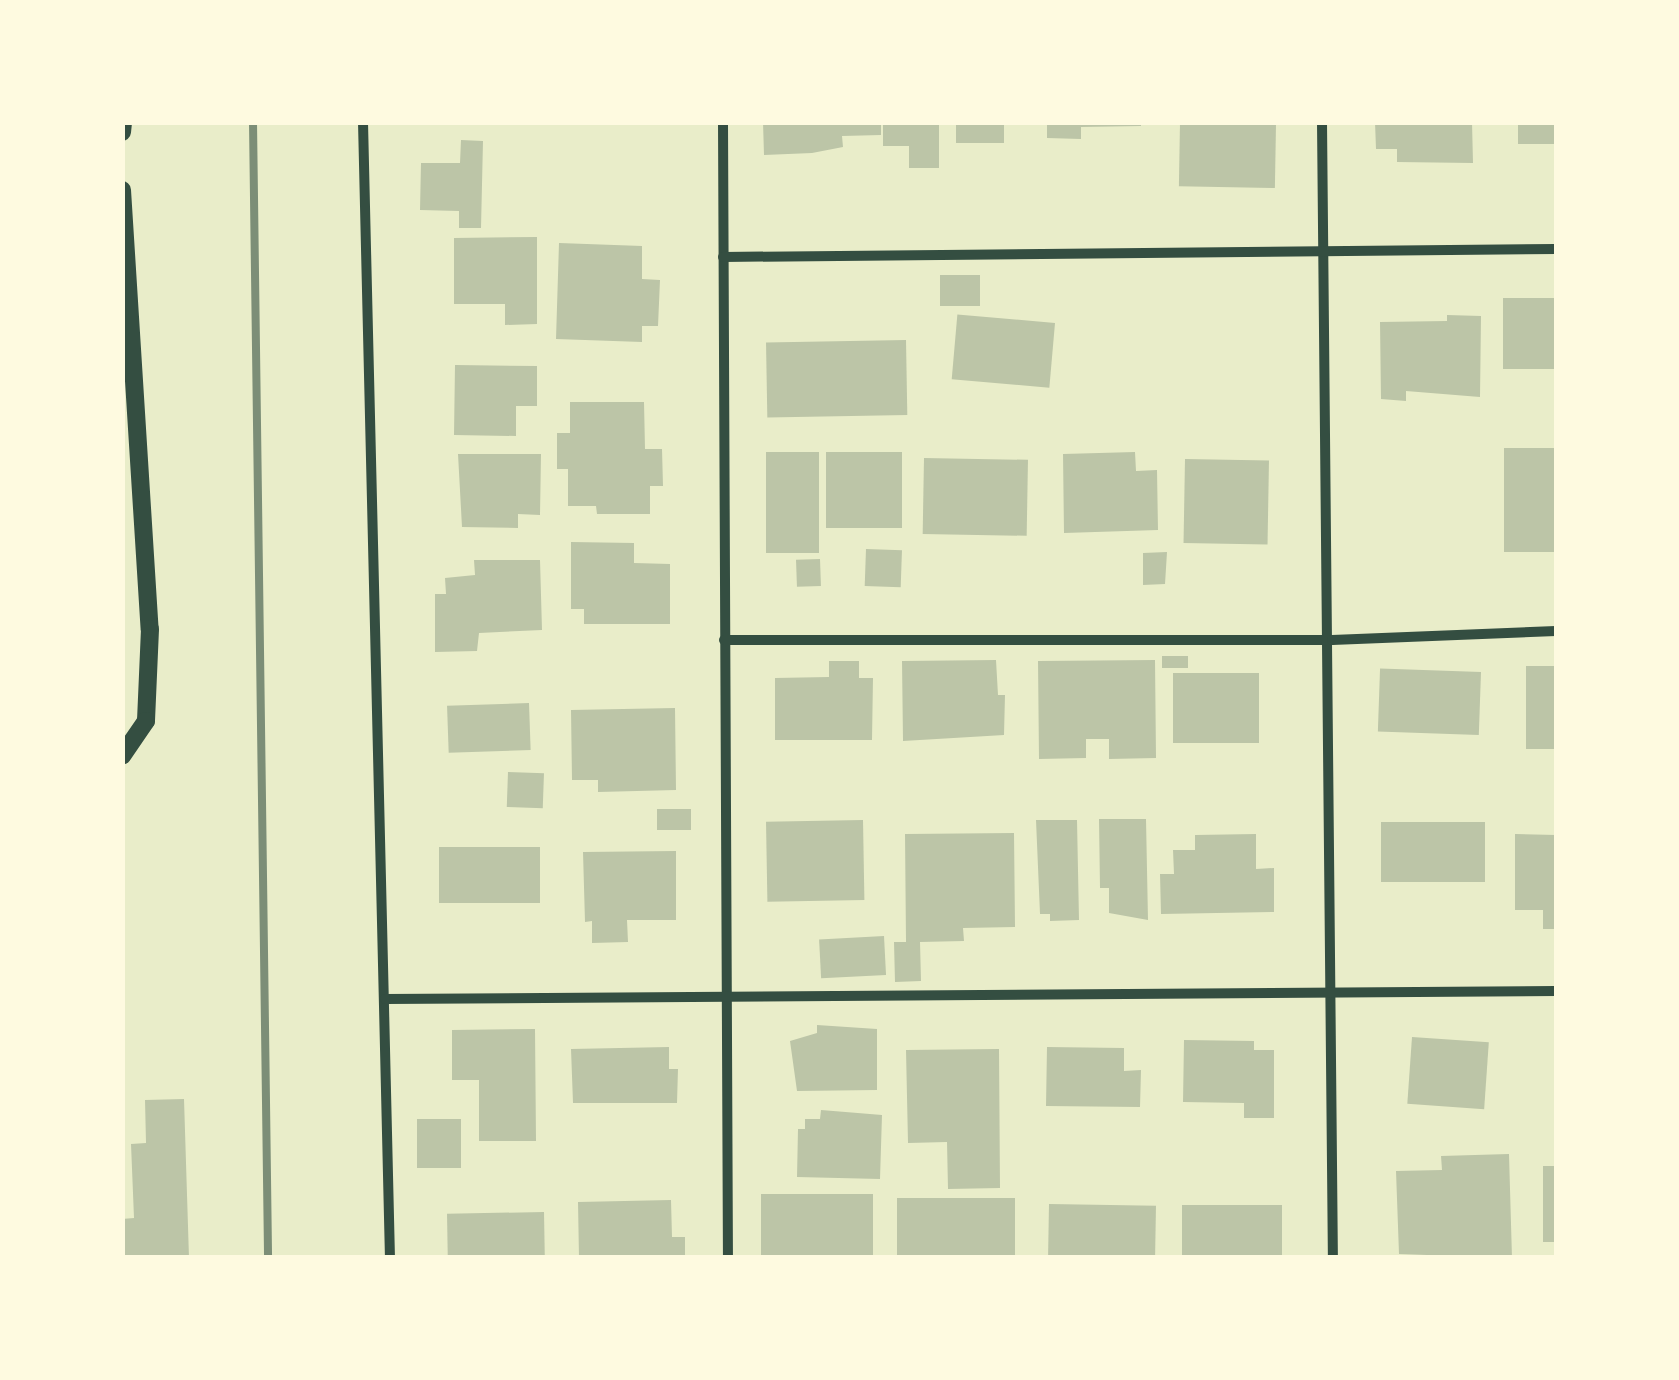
<!DOCTYPE html>
<html>
<head>
<meta charset="utf-8">
<style>
	body { margin:0 }
	#map { position:relative; width:1679px; height:1380px; overflow:hidden; background:#e9edc9; font-family:"IBM Plex Sans",sans-serif }
	div>[style] { position:absolute }
	.building>* { inset:0; background:#bcc5a7; transform-origin:0 0 }
	.minor>* { height:10px; margin:-5px; padding:0 5px; transform-origin:5px; border-radius:5px; background:#344e41 }
	.tertiary>* { height:18px; margin:-9px; padding:0 9px; transform-origin:9px; border-radius:9px; background:#344e41 }
	.rail>* { height:8px; margin:-4px; padding:0 4px; transform-origin:4px; border-radius:4px; background:#7c8e77 }
	span { translate:-50% -50%; white-space:nowrap; text-align:center; line-height:1.15; -webkit-text-stroke:8px #fefae0; paint-order:stroke }
	.frame { position:absolute; inset:0; border:125px solid #fefae0; pointer-events:none }
</style>
</head>
<body>
<div id="map">
	<div class="building">
		<div style="clip-path:polygon(763px 122px,881px 122px,881px 135px,842px 136px,843px 147px,812px 153px,764px 155px)"></div>
		<div style="clip-path:polygon(883px 122px,939px 122px,939px 168px,909px 168px,909px 146px,883px 146px)"></div>
		<div style="left:956px;top:122px;width:48px;height:21px"></div>
		<div style="clip-path:polygon(1047px 122px,1141px 122px,1141px 126px,1081px 127px,1081px 139px,1047px 138px)"></div>
		<div style="clip-path:polygon(1375px 122px,1472px 122px,1473px 163px,1397px 162px,1397px 149px,1376px 149px)"></div>
		<div style="left:1518px;top:122px;width:38px;height:22px"></div>
		<div style="left:1276px;top:124px;width:64px;height:96px;rotate:91deg"></div>
		<div style="clip-path:polygon(461px 140px,483px 141px,481px 228px,459px 228px,459px 211px,420px 210px,421px 163px,460px 163px)"></div>
		<div style="clip-path:polygon(537px 237px,537px 324px,505px 325px,505px 304px,454px 304px,454px 238px)"></div>
		<div style="clip-path:polygon(559px 243px,642px 246px,642px 279px,660px 280px,658px 326px,642px 326px,642px 342px,556px 339px)"></div>
		<div style="left:940px;top:275px;width:40px;height:31px"></div>
		<div style="left:1503px;top:298px;width:53px;height:71px"></div>
		<div style="clip-path:polygon(1447px 315px,1481px 316px,1480px 397px,1406px 391px,1406px 401px,1381px 399px,1380px 322px,1447px 321px)"></div>
		<div style="left:1055px;top:323px;width:65px;height:98px;rotate:95deg"></div>
		<div style="left:906px;top:340px;width:75px;height:140px;rotate:89deg"></div>
		<div style="clip-path:polygon(455px 365px,537px 366px,537px 406px,516px 406px,516px 436px,454px 435px)"></div>
		<div style="clip-path:polygon(570px 402px,644px 402px,645px 449px,662px 449px,663px 486px,650px 486px,650px 514px,597px 514px,596px 506px,568px 506px,568px 469px,557px 469px,557px 433px,570px 433px)"></div>
		<div style="left:1556px;top:448px;width:104px;height:52px;rotate:90deg"></div>
		<div style="left:766px;top:452px;width:53px;height:101px"></div>
		<div style="left:826px;top:452px;width:76px;height:76px"></div>
		<div style="clip-path:polygon(1135px 452px,1136px 471px,1157px 470px,1158px 530px,1064px 533px,1063px 454px)"></div>
		<div style="clip-path:polygon(458px 454px,541px 454px,540px 515px,518px 514px,518px 528px,462px 527px)"></div>
		<div style="left:924px;top:458px;width:104px;height:76px;rotate:1deg"></div>
		<div style="left:1185px;top:459px;width:84px;height:84px;rotate:1deg"></div>
		<div style="clip-path:polygon(571px 542px,634px 543px,634px 563px,670px 564px,670px 624px,584px 624px,584px 609px,571px 609px)"></div>
		<div style="left:866px;top:549px;width:36px;height:37px;rotate:2deg"></div>
		<div style="clip-path:polygon(1167px 552px,1165px 584px,1143px 585px,1143px 553px)"></div>
		<div style="left:820px;top:559px;width:27px;height:24px;rotate:88deg"></div>
		<div style="clip-path:polygon(474px 560px,540px 560px,542px 630px,479px 633px,477px 651px,435px 652px,435px 594px,446px 594px,445px 578px,475px 575px)"></div>
		<div style="left:1188px;top:656px;width:12px;height:26px;rotate:90deg"></div>
		<div style="clip-path:polygon(996px 660px,998px 695px,1005px 695px,1004px 735px,903px 741px,902px 661px)"></div>
		<div style="clip-path:polygon(1155px 660px,1156px 758px,1109px 759px,1109px 739px,1086px 739px,1086px 758px,1039px 759px,1038px 661px)"></div>
		<div style="clip-path:polygon(829px 661px,859px 661px,859px 678px,873px 678px,872px 740px,775px 740px,775px 678px,829px 677px)"></div>
		<div style="left:1526px;top:666px;width:30px;height:83px"></div>
		<div style="left:1481px;top:672px;width:63px;height:101px;rotate:92deg"></div>
		<div style="left:1173px;top:673px;width:86px;height:70px"></div>
		<div style="left:529px;top:703px;width:47px;height:82px;rotate:88deg"></div>
		<div style="clip-path:polygon(675px 708px,676px 790px,598px 792px,598px 780px,572px 780px,571px 710px)"></div>
		<div style="left:508px;top:772px;width:36px;height:35px;rotate:2deg"></div>
		<div style="left:657px;top:809px;width:34px;height:21px"></div>
		<div style="clip-path:polygon(1099px 819px,1146px 819px,1148px 920px,1109px 913px,1109px 888px,1100px 888px)"></div>
		<div style="left:863px;top:820px;width:80px;height:97px;rotate:89deg"></div>
		<div style="clip-path:polygon(1036px 820px,1077px 820px,1079px 920px,1050px 921px,1050px 914px,1040px 914px)"></div>
		<div style="left:1381px;top:822px;width:104px;height:60px"></div>
		<div style="clip-path:polygon(1014px 833px,1015px 927px,963px 928px,964px 941px,920px 942px,921px 981px,895px 982px,894px 942px,906px 942px,905px 834px)"></div>
		<div style="clip-path:polygon(1256px 834px,1256px 869px,1274px 868px,1274px 912px,1161px 914px,1160px 874px,1174px 874px,1173px 850px,1195px 850px,1195px 835px)"></div>
		<div style="clip-path:polygon(1515px 834px,1556px 835px,1556px 929px,1543px 929px,1543px 910px,1515px 910px)"></div>
		<div style="left:540px;top:847px;width:56px;height:101px;rotate:90deg"></div>
		<div style="clip-path:polygon(676px 851px,676px 920px,627px 920px,628px 942px,592px 943px,592px 921px,585px 922px,583px 852px)"></div>
		<div style="left:884px;top:936px;width:39px;height:65px;rotate:87deg"></div>
		<div style="clip-path:polygon(817px 1025px,877px 1029px,877px 1090px,797px 1091px,790px 1041px,817px 1033px)"></div>
		<div style="clip-path:polygon(535px 1029px,536px 1141px,479px 1141px,479px 1080px,452px 1080px,452px 1030px)"></div>
		<div style="left:1412px;top:1037px;width:77px;height:67px;rotate:4deg"></div>
		<div style="clip-path:polygon(1184px 1040px,1254px 1041px,1254px 1050px,1274px 1050px,1274px 1118px,1244px 1118px,1244px 1103px,1183px 1102px)"></div>
		<div style="clip-path:polygon(669px 1047px,669px 1069px,678px 1069px,677px 1103px,573px 1103px,571px 1049px)"></div>
		<div style="clip-path:polygon(1047px 1047px,1124px 1048px,1124px 1071px,1141px 1070px,1140px 1107px,1046px 1106px)"></div>
		<div style="clip-path:polygon(999px 1049px,1000px 1188px,948px 1189px,947px 1142px,908px 1143px,906px 1050px)"></div>
		<div style="clip-path:polygon(184px 1099px,189px 1258px,122px 1258px,122px 1219px,134px 1218px,131px 1144px,146px 1143px,145px 1100px)"></div>
		<div style="clip-path:polygon(821px 1110px,882px 1115px,880px 1179px,797px 1177px,798px 1129px,805px 1129px,805px 1119px,820px 1119px)"></div>
		<div style="left:417px;top:1119px;width:44px;height:49px"></div>
		<div style="clip-path:polygon(1509px 1154px,1512px 1258px,1399px 1254px,1396px 1171px,1442px 1170px,1441px 1156px)"></div>
		<div style="left:1543px;top:1166px;width:13px;height:76px"></div>
		<div style="left:761px;top:1194px;width:112px;height:64px"></div>
		<div style="left:897px;top:1198px;width:118px;height:60px"></div>
		<div style="clip-path:polygon(671px 1200px,672px 1237px,685px 1237px,685px 1258px,579px 1258px,578px 1202px)"></div>
		<div style="left:1049px;top:1204px;width:107px;height:54px;rotate:1deg"></div>
		<div style="left:1282px;top:1205px;width:53px;height:100px;rotate:90deg"></div>
		<div style="left:544px;top:1212px;width:46px;height:97px;rotate:89deg"></div>
	</div>
	<div class="minor">
		<div style="left:363px;top:122px;width:1136px;rotate:88.64deg"></div>
		<div style="left:723px;top:122px;width:1136px;rotate:89.75deg"></div>
		<div style="left:1322px;top:122px;width:1136px;rotate:89.45deg"></div>
		<div style="left:723px;top:257px;width:833px;rotate:-0.55deg"></div>
		<div style="left:724px;top:640px;width:608px"></div>
		<div style="left:1332px;top:640px;width:224px;rotate:-2.3deg"></div>
		<div style="left:385px;top:999px;width:1171px;rotate:-0.39deg"></div>
	</div>
	<div class="tertiary">
		<div style="left:122px;top:132px;width:10px;rotate:-84deg"></div>
		<div style="left:122px;top:190px;width:440px;rotate:86.4deg"></div>
		<div style="left:150px;top:629px;width:92px;rotate:92.5deg"></div>
		<div style="left:146px;top:721px;width:42px;rotate:124.4deg"></div>
	</div>
	<div class="rail">
		<div style="left:253px;top:122px;width:1136px;rotate:89.24deg"></div>
	</div>
	<div class="frame"></div>
</div>
</body>
</html>
